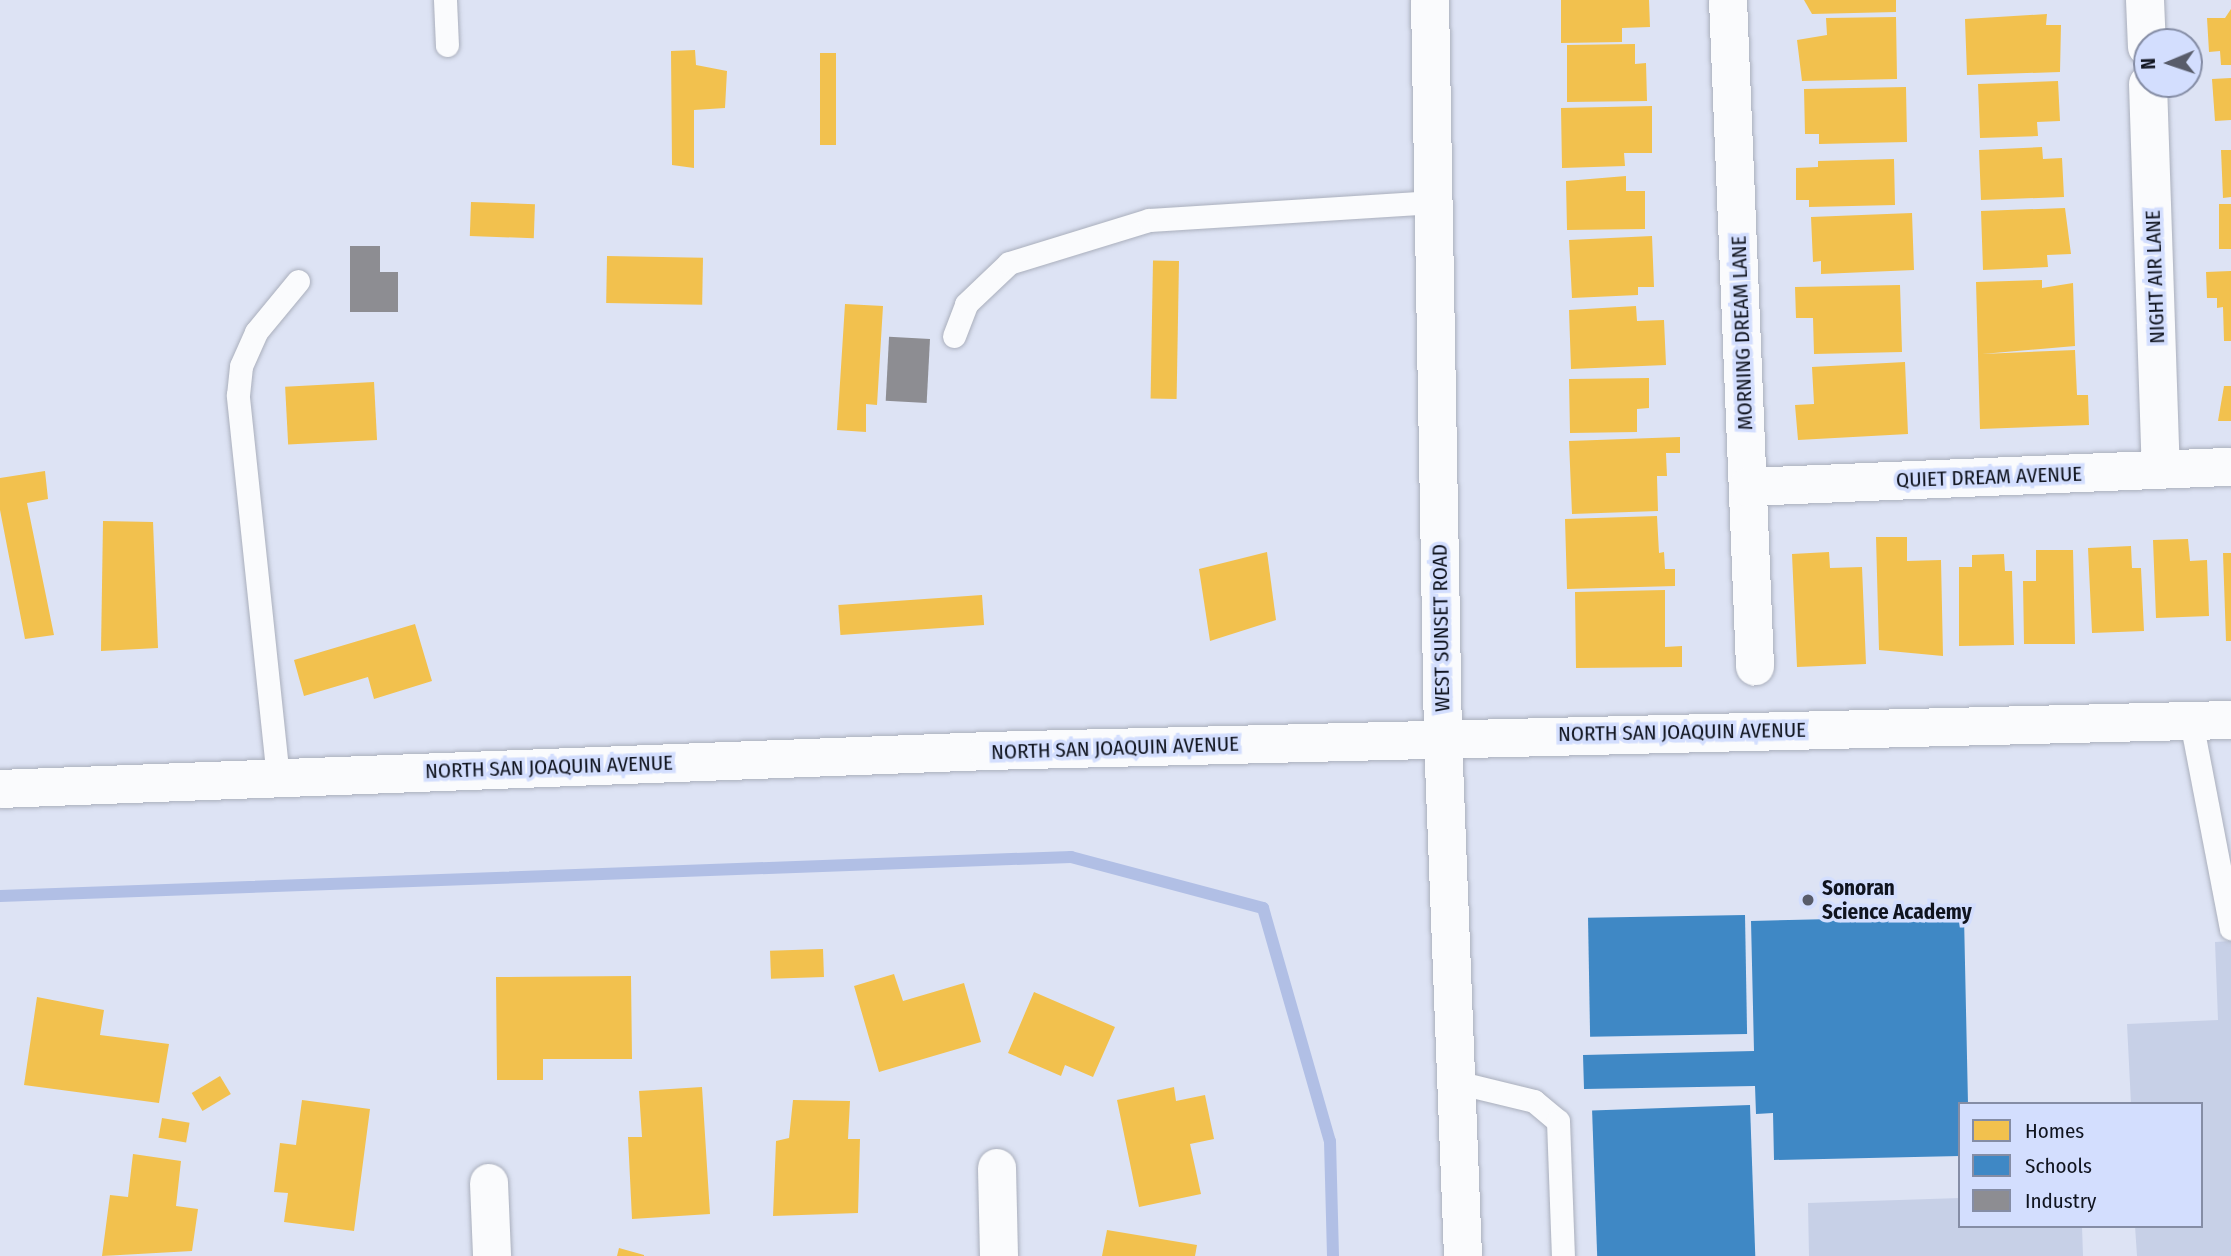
<!DOCTYPE html>
<html>
<head>
<meta charset="utf-8">
<style>
	body { margin:0 }
	#map { position:relative; width:2231px; height:1256px; overflow:hidden; background:#dde3f4; font-family:"Fira Sans Condensed",sans-serif }
	div>[style] { position:absolute }
	.green>* { inset:0; background:#c7d0e7 }
	.homes>* { inset:0; background:#f2c14e; transform-origin:0 0 }
	.schools>* { inset:0; background:#3f88c5; transform-origin:0 0 }
	.industry>* { inset:0; background:#8d8d92; transform-origin:0 0 }
	.stream>* { height:12px; margin:-6px; padding:0 6px; transform-origin:6px; border-radius:6px; background:#b1bfe5 }
	.roads { filter:drop-shadow(0 0 2px #aaafbc) drop-shadow(0 0 2px #aaafbc) }
	.service>* { height:23px; margin:-11.5px; padding:0 11.5px; transform-origin:11.5px; border-radius:11.5px; background:#fafbfd }
	.minor>* { height:38px; margin:-19px; padding:0 19px; transform-origin:19px; border-radius:19px; background:#fafbfd }
	.dots>* { width:19px; height:19px; translate:-50% -50%; box-sizing:border-box; border:4px solid #d3defe; border-radius:50% }
	span { translate:-50% -50%; white-space:nowrap; text-align:center; line-height:1.15; -webkit-text-stroke:7px #d3defe; paint-order:stroke }
	.street-label { font-size:21px; color:#10141f }
	.poi-label { font-size:21px; color:#10141f; font-weight:700 }
	.left { translate:0 -50%; text-align:left }
	.legend { position:absolute; left:1958px; top:1102px; width:245px; height:126px; box-sizing:border-box; background:#d3defe; border:2px solid #858da5; margin:0; padding:9px 12px; list-style:none; font-size:21px; color:#10141f }
	.legend li { display:flex; align-items:center; gap:14px; height:35px }
	.legend b { width:35px; border:2px solid #858da5 }
	.north { position:absolute; left:2133px; top:28px; width:70px; height:70px; box-sizing:border-box; background:#d3defe; border:2px solid #858da5; border-radius:50%; rotate:268deg; font-size:19px; font-weight:700; line-height:28px; text-align:center; color:#10141f }
	.north::after { content:''; display:block; margin:auto; width:24px; height:32px; background:#585c6a; clip-path:polygon(50% 0,100% 100%,50% 72%,0 100%) }
</style>
</head>
<body>
<div id="map">
	<div class="green">
		<div style="clip-path:polygon(2231px 941px,2231px 1256px,2137px 1256px,2135px 1226px,2201px 1226px,2201px 1104px,2131px 1104px,2127px 1024px,2218px 1020px,2215px 942px)"></div>
		<div style="clip-path:polygon(1960px 1198px,1960px 1226px,2082px 1226px,2083px 1256px,1809px 1256px,1808px 1203px)"></div>
	</div>
	<div class="homes">
		<div style="clip-path:polygon(1561px 0,1649px 0,1650px 27px,1622px 28px,1622px 42px,1561px 43px)"></div>
		<div style="clip-path:polygon(1804px 0,1896px 0,1896px 12px,1812px 14px)"></div>
		<div style="clip-path:polygon(2231px 9px,2231px 65px,2221px 65px,2220px 51px,2209px 52px,2207px 18px,2225px 18px)"></div>
		<div style="clip-path:polygon(2047px 14px,2046px 25px,2061px 25px,2060px 72px,1967px 75px,1965px 19px)"></div>
		<div style="clip-path:polygon(1896px 17px,1897px 79px,1802px 81px,1797px 40px,1827px 35px,1826px 18px)"></div>
		<div style="clip-path:polygon(1635px 44px,1635px 64px,1646px 63px,1647px 101px,1567px 102px,1567px 45px)"></div>
		<div style="clip-path:polygon(695px 50px,696px 65px,727px 71px,725px 108px,694px 110px,694px 168px,672px 165px,671px 51px)"></div>
		<div style="left:820px;top:53px;width:16px;height:92px"></div>
		<div style="clip-path:polygon(2231px 78px,2231px 120px,2215px 121px,2212px 79px)"></div>
		<div style="clip-path:polygon(2058px 81px,2060px 121px,2037px 122px,2038px 136px,1980px 138px,1978px 84px)"></div>
		<div style="clip-path:polygon(1906px 87px,1907px 142px,1819px 144px,1819px 134px,1805px 134px,1804px 89px)"></div>
		<div style="clip-path:polygon(1652px 106px,1652px 153px,1624px 153px,1625px 166px,1562px 168px,1561px 108px)"></div>
		<div style="clip-path:polygon(2042px 147px,2043px 159px,2062px 158px,2064px 197px,1981px 200px,1979px 150px)"></div>
		<div style="clip-path:polygon(2221px 150px,2231px 150px,2231px 197px,2223px 198px)"></div>
		<div style="clip-path:polygon(1894px 159px,1895px 205px,1809px 207px,1809px 200px,1796px 200px,1796px 168px,1818px 167px,1818px 161px)"></div>
		<div style="clip-path:polygon(1626px 176px,1626px 191px,1645px 191px,1645px 229px,1567px 230px,1566px 181px)"></div>
		<div style="left:471px;top:202px;width:64px;height:34px;rotate:2deg"></div>
		<div style="left:2231px;top:204px;width:45px;height:12px;rotate:90deg"></div>
		<div style="clip-path:polygon(2065px 208px,2071px 254px,2047px 255px,2048px 267px,1983px 270px,1981px 211px)"></div>
		<div style="clip-path:polygon(1912px 213px,1914px 270px,1821px 274px,1821px 261px,1813px 262px,1811px 217px)"></div>
		<div style="clip-path:polygon(1652px 236px,1654px 287px,1638px 287px,1638px 295px,1572px 298px,1569px 240px)"></div>
		<div style="left:607px;top:256px;width:96px;height:47px;rotate:1deg"></div>
		<div style="left:1179px;top:261px;width:138px;height:26px;rotate:91deg"></div>
		<div style="clip-path:polygon(2231px 271px,2231px 341px,2224px 341px,2223px 307px,2217px 308px,2217px 298px,2207px 298px,2206px 272px)"></div>
		<div style="clip-path:polygon(2042px 280px,2042px 288px,2073px 283px,2075px 346px,1982px 354px,2075px 350px,2077px 395px,2088px 395px,2089px 425px,1980px 429px,1976px 282px)"></div>
		<div style="clip-path:polygon(1900px 285px,1902px 352px,1814px 354px,1813px 318px,1796px 318px,1795px 287px)"></div>
		<div style="clip-path:polygon(845px 304px,883px 306px,877px 405px,866px 404px,866px 432px,837px 430px)"></div>
		<div style="clip-path:polygon(1636px 306px,1637px 321px,1664px 320px,1666px 365px,1571px 369px,1569px 310px)"></div>
		<div style="clip-path:polygon(1905px 362px,1908px 434px,1798px 440px,1795px 405px,1814px 404px,1812px 367px)"></div>
		<div style="clip-path:polygon(1649px 378px,1649px 408px,1637px 409px,1637px 432px,1570px 433px,1569px 379px)"></div>
		<div style="left:374px;top:382px;width:58px;height:89px;rotate:87deg"></div>
		<div style="clip-path:polygon(2224px 386px,2231px 386px,2231px 421px,2218px 421px)"></div>
		<div style="clip-path:polygon(1680px 437px,1680px 453px,1666px 453px,1667px 476px,1657px 476px,1658px 511px,1572px 514px,1569px 441px)"></div>
		<div style="clip-path:polygon(45px 471px,48px 499px,27px 503px,54px 635px,25px 639px,0 510px,0 478px)"></div>
		<div style="clip-path:polygon(1657px 516px,1659px 553px,1664px 552px,1665px 569px,1675px 569px,1675px 586px,1567px 589px,1565px 519px)"></div>
		<div style="clip-path:polygon(103px 521px,153px 522px,158px 648px,101px 651px)"></div>
		<div style="clip-path:polygon(1876px 537px,1907px 537px,1907px 561px,1941px 560px,1943px 656px,1879px 650px)"></div>
		<div style="clip-path:polygon(2188px 539px,2190px 561px,2207px 560px,2209px 616px,2156px 618px,2153px 540px)"></div>
		<div style="clip-path:polygon(2131px 546px,2132px 568px,2141px 568px,2144px 631px,2092px 633px,2088px 548px)"></div>
		<div style="clip-path:polygon(2036px 550px,2073px 550px,2075px 644px,2024px 644px,2023px 581px,2036px 581px)"></div>
		<div style="clip-path:polygon(1267px 552px,1276px 620px,1210px 641px,1199px 569px)"></div>
		<div style="clip-path:polygon(1829px 552px,1830px 568px,1862px 567px,1866px 664px,1797px 667px,1792px 554px)"></div>
		<div style="clip-path:polygon(2223px 553px,2231px 553px,2231px 641px,2226px 641px)"></div>
		<div style="clip-path:polygon(2004px 554px,2005px 571px,2012px 571px,2014px 645px,1959px 646px,1959px 567px,1972px 567px,1972px 555px)"></div>
		<div style="clip-path:polygon(1665px 590px,1665px 647px,1682px 646px,1682px 667px,1576px 668px,1575px 592px)"></div>
		<div style="left:982px;top:595px;width:30px;height:144px;rotate:86deg"></div>
		<div style="clip-path:polygon(415px 624px,432px 681px,374px 699px,368px 677px,304px 696px,294px 660px)"></div>
		<div style="left:823px;top:949px;width:28px;height:53px;rotate:88deg"></div>
		<div style="clip-path:polygon(894px 974px,903px 1001px,964px 983px,981px 1042px,879px 1072px,854px 986px)"></div>
		<div style="clip-path:polygon(631px 976px,632px 1059px,543px 1059px,543px 1080px,497px 1080px,496px 977px)"></div>
		<div style="clip-path:polygon(1034px 992px,1115px 1027px,1093px 1077px,1065px 1065px,1061px 1076px,1008px 1053px)"></div>
		<div style="clip-path:polygon(37px 997px,104px 1010px,100px 1035px,169px 1044px,159px 1103px,24px 1085px)"></div>
		<div style="left:220px;top:1076px;width:21px;height:33px;rotate:59deg"></div>
		<div style="clip-path:polygon(702px 1087px,710px 1214px,632px 1219px,628px 1137px,642px 1137px,639px 1091px)"></div>
		<div style="clip-path:polygon(1174px 1087px,1176px 1101px,1205px 1095px,1214px 1139px,1190px 1144px,1201px 1194px,1139px 1207px,1117px 1100px)"></div>
		<div style="clip-path:polygon(302px 1100px,370px 1109px,354px 1231px,284px 1222px,288px 1193px,274px 1192px,280px 1143px,296px 1145px)"></div>
		<div style="clip-path:polygon(793px 1100px,850px 1101px,848px 1139px,860px 1139px,858px 1213px,773px 1216px,776px 1141px,789px 1138px)"></div>
		<div style="left:162px;top:1118px;width:28px;height:20px;rotate:10deg"></div>
		<div style="clip-path:polygon(133px 1154px,181px 1161px,176px 1206px,198px 1209px,192px 1251px,102px 1256px,110px 1195px,128px 1197px)"></div>
		<div style="clip-path:polygon(1107px 1230px,1197px 1245px,1195px 1256px,1102px 1256px)"></div>
		<div style="clip-path:polygon(619px 1248px,644px 1255px,644px 1256px,617px 1256px)"></div>
	</div>
	<div class="schools">
		<div style="left:1745px;top:915px;width:119px;height:157px;rotate:89deg"></div>
		<div style="clip-path:polygon(1964px 916px,1968px 1104px,1960px 1104px,1960px 1156px,1774px 1160px,1773px 1113px,1756px 1114px,1755px 1086px,1584px 1089px,1583px 1055px,1754px 1051px,1751px 921px)"></div>
		<div style="left:1750px;top:1105px;width:151px;height:158px;rotate:88deg"></div>
	</div>
	<div class="industry">
		<div style="clip-path:polygon(350px 246px,380px 246px,380px 272px,398px 272px,398px 312px,350px 312px)"></div>
		<div style="left:930px;top:339px;width:64px;height:41px;rotate:93deg"></div>
	</div>
	<div class="stream">
		<div style="left:0;top:896px;width:1072px;rotate:-2.09deg"></div>
		<div style="left:1071px;top:857px;width:199px;rotate:14.9deg"></div>
		<div style="left:1263px;top:908px;width:242px;rotate:74deg"></div>
		<div style="left:1330px;top:1141px;width:115px;rotate:88.5deg"></div>
	</div>
	<div class="roads">
		<div class="service">
			<div style="left:445px;top:0;width:45px;rotate:87.5deg"></div>
			<div style="left:954px;top:336px;width:34px;rotate:-69deg"></div>
			<div style="left:966px;top:304px;width:59px;rotate:-43.6deg"></div>
			<div style="left:1009px;top:263px;width:146px;rotate:-17.1deg"></div>
			<div style="left:1149px;top:220px;width:286px;rotate:-3.6deg"></div>
			<div style="left:2191px;top:721px;width:211px;rotate:79.1deg"></div>
			<div style="left:278px;top:778px;width:385px;rotate:-96deg"></div>
			<div style="left:238px;top:395px;width:29px;rotate:-84deg"></div>
			<div style="left:241px;top:366px;width:37px;rotate:-66deg"></div>
			<div style="left:256px;top:332px;width:66px;rotate:-50.5deg"></div>
			<div style="left:1456px;top:1082px;width:80px;rotate:13.7deg"></div>
			<div style="left:1534px;top:1101px;width:31px;rotate:40deg"></div>
			<div style="left:1558px;top:1121px;width:135px;rotate:87.9deg"></div>
		</div>
		<div class="minor">
			<div style="left:1430px;top:0;width:738px;rotate:88.99deg"></div>
			<div style="left:1443px;top:738px;width:518px;rotate:87.79deg"></div>
			<div style="left:1728px;top:0;width:667px;rotate:87.68deg"></div>
			<div style="left:2145px;top:0;width:47px;rotate:87.6deg"></div>
			<div style="left:2148px;top:84px;width:386px;rotate:88.1deg"></div>
			<div style="left:1748px;top:487px;width:483px;rotate:-2.4deg"></div>
			<div style="left:0;top:789px;width:989px;rotate:-2.2deg"></div>
			<div style="left:988px;top:751px;width:1243px;rotate:-1.43deg"></div>
			<div style="left:997px;top:1168px;width:88px;rotate:88.7deg"></div>
			<div style="left:489px;top:1183px;width:73px;rotate:87.6deg"></div>
		</div>
	</div>
	<div class="dots">
		<div style="left:1808px;top:900px;background:#585c6a"></div>
	</div>
	<div class="street-label">
		<span style="left:2155px;top:277px;rotate:-92deg">NIGHT AIR LANE</span>
		<span style="left:1742px;top:333px;rotate:-92deg">MORNING DREAM LANE</span>
		<span style="left:1989px;top:477px;rotate:-2deg">QUIET DREAM AVENUE</span>
		<span style="left:1441px;top:628px;rotate:-91deg">WEST SUNSET ROAD</span>
		<span style="left:1682px;top:732px;rotate:-1deg">NORTH SAN JOAQUIN AVENUE</span>
		<span style="left:1115px;top:748px;rotate:-2deg">NORTH SAN JOAQUIN AVENUE</span>
		<span style="left:549px;top:767px;rotate:-2deg">NORTH SAN JOAQUIN AVENUE</span>
	</div>
	<div class="poi-label">
		<span class="left" style="left:1822px;top:900px">Sonoran<br>Science Academy</span>
	</div>
	<ul class="legend">
	<li><b style="height:19px;background:#f2c14e"></b>Homes</li>
	<li><b style="height:19px;background:#3f88c5"></b>Schools</li>
	<li><b style="height:19px;background:#8d8d92"></b>Industry</li>
	</ul>
	<div class="north">N</div>
</div>
</body>
</html>
